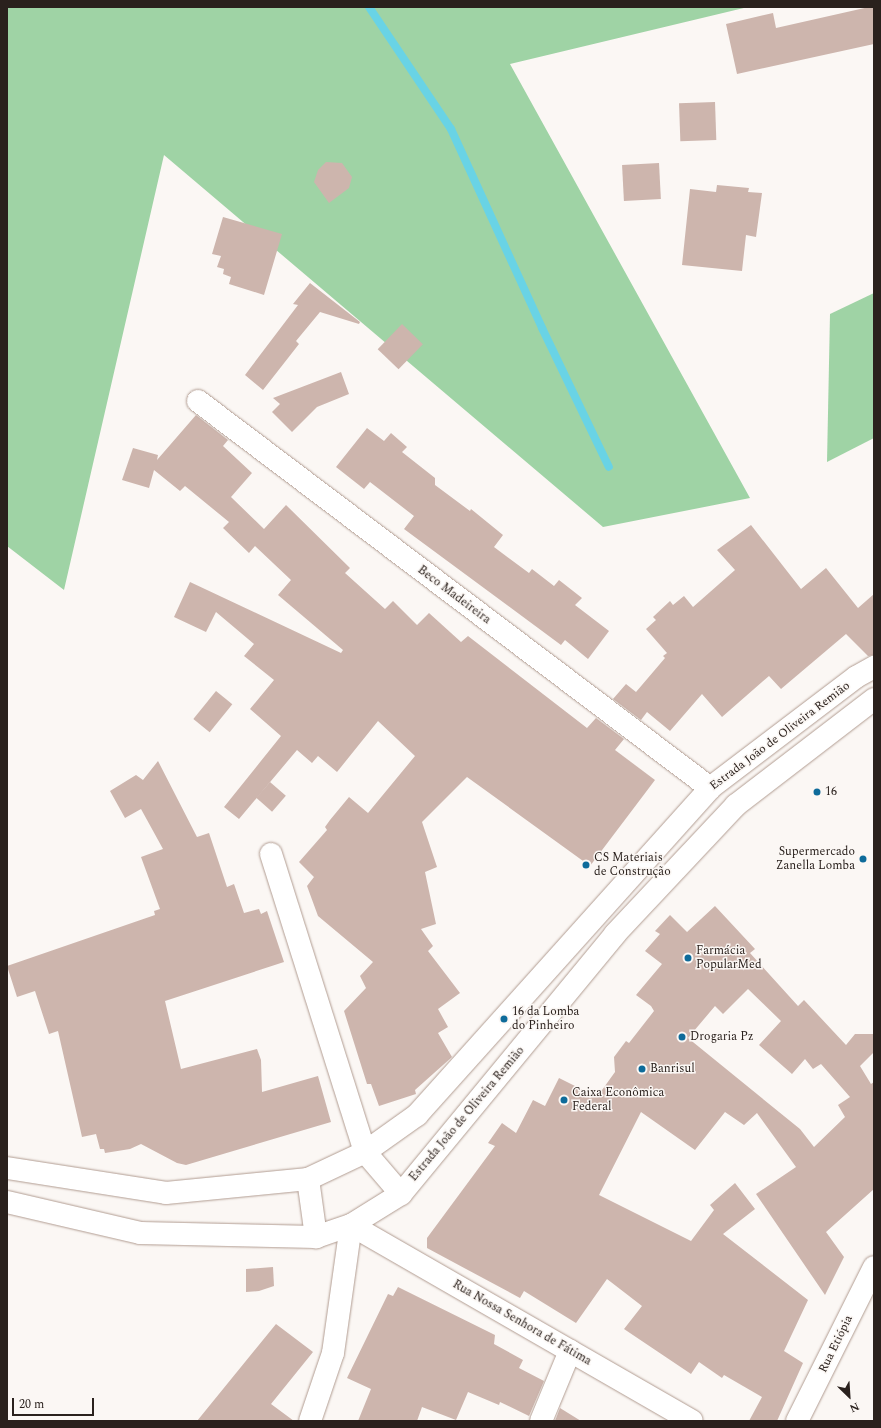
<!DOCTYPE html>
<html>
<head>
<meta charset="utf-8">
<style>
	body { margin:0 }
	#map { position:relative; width:881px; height:1428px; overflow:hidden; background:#fbf7f4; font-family:Spectral,serif }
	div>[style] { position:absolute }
	.green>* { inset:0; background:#9fd3a5 }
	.stream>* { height:8px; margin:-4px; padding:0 4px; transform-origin:4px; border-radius:4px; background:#69d3e5 }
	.building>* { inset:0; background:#cdb5ad; transform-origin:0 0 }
	.roads { filter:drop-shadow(0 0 1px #b19c91) drop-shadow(0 0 1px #b19c91) }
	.minor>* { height:22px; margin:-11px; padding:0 11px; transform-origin:11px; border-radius:11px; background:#fff }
	.tertiary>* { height:22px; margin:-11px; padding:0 11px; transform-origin:11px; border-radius:11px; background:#fff }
	.secondary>* { height:22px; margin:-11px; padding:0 11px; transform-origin:11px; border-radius:11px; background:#fff }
	.dots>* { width:11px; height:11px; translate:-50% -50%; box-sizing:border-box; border:2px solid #fbf7f4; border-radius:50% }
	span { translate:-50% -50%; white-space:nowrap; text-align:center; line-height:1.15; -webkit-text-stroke:3px #fbf7f4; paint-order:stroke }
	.street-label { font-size:12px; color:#2a211d }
	.poi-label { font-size:12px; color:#2a211d }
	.left { translate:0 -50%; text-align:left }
	.right { translate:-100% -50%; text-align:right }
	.frame { position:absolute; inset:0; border:8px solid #2a211d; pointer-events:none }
	.north { position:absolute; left:829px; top:1376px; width:40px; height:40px; -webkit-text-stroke:3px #fbf7f4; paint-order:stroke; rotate:155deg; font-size:11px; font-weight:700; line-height:16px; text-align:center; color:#2a211d }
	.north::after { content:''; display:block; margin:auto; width:14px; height:18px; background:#2a211d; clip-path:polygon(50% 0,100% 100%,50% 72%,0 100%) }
	.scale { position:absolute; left:12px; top:1398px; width:82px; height:18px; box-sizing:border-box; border:2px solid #2a211d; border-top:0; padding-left:5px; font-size:12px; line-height:14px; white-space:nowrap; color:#2a211d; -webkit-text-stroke:3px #fbf7f4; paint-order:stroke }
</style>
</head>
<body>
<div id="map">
	<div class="green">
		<div style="clip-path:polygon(7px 7px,748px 7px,510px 64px,750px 498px,603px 527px,164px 155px,64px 590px,7px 546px)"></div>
		<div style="clip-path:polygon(874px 293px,874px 438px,827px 462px,830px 314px)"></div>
	</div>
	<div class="stream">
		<div style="left:369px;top:7px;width:147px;rotate:56.1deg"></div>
		<div style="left:451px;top:129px;width:219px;rotate:65.4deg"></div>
		<div style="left:542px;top:328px;width:154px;rotate:64.3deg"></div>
	</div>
	<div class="building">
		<div style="clip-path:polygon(869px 7px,874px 7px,874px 44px,737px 74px,726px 24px,773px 13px,776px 28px)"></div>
		<div style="left:715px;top:102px;width:38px;height:36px;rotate:88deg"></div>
		<div style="clip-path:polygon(326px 162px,342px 163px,352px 177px,349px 188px,329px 203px,314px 182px,318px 170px)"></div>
		<div style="left:659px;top:163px;width:36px;height:37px;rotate:87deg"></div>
		<div style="clip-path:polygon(717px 185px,749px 188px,748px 192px,762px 193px,756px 237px,746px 235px,742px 271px,682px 265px,690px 189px,716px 192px)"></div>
		<div style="clip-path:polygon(223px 217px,282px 234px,264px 295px,229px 284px,231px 277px,223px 274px,224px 269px,217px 267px,221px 256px,212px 254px)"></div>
		<div style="clip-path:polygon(310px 283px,360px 322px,359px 324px,320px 312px,296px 341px,299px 344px,263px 390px,245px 375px,298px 305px,293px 304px)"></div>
		<div style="left:402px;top:324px;width:29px;height:35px;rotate:44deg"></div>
		<div style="clip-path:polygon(341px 372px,349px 394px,317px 407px,292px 432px,272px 412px,280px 404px,273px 398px)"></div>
		<div style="clip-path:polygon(196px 415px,228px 440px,223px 446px,252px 473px,231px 497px,264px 529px,286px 505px,350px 568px,345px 573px,385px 609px,393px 601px,417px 625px,429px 613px,461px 642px,468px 636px,587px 728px,596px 718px,624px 739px,615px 750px,655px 780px,590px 866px,467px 777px,422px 822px,437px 867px,425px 872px,436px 924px,421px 929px,433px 946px,428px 951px,460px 993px,438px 1009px,448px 1027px,438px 1033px,452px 1057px,415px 1090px,416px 1094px,379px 1106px,371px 1084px,367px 1084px,344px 1011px,366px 988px,360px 976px,373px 962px,318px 916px,307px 886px,314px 877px,299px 862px,327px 830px,325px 827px,330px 820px,349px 797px,368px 813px,415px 756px,378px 721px,337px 772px,318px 756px,312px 763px,297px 750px,239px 819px,224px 807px,281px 736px,250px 709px,274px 680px,244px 656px,254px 644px,216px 612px,206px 632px,174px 617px,190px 582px,341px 653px,343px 650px,278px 595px,291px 580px,255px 546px,249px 553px,223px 528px,229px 522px,185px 486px,180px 491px,154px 470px,149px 488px,122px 480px,133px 448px,158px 455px,157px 460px)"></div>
		<div style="clip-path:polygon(367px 428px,384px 441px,391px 433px,407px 447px,402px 452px,435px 478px,435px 485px,470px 511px,471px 509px,503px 535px,494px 547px,529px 573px,532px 569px,554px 586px,559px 580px,582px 598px,575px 605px,609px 631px,588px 659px,565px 640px,561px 645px,404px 529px,414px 516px,370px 482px,364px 489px,336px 467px)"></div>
		<div style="clip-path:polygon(751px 525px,801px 589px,826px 568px,858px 608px,874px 594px,874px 655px,868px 656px,846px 634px,781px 689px,769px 676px,722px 717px,702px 694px,670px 731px,647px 712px,641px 720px,613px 699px,626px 684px,636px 692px,665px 658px,663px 656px,667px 653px,646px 629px,656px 620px,653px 617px,670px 601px,673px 605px,684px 596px,693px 607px,735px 570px,717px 550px)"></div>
		<div style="left:216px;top:691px;width:21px;height:36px;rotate:39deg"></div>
		<div style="clip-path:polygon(158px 761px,197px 837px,209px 833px,227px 887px,234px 884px,244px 913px,259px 909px,261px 914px,267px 911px,284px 962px,165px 1001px,181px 1069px,257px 1049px,261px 1060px,262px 1092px,318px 1076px,331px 1122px,186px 1165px,177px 1163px,141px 1144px,130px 1149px,105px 1153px,104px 1149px,100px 1149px,96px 1134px,82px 1137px,58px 1031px,49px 1034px,35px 991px,17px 997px,7px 966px,155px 915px,154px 911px,160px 909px,141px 857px,163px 849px,141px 809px,125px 818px,110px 791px,136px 775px,143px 780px)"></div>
		<div style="left:270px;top:782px;width:21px;height:21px;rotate:41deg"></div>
		<div style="clip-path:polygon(evenodd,715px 906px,755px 949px,750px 953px,798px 1006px,804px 1000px,846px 1045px,855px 1034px,874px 1034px,874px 1052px,860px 1066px,871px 1084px,874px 1082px,874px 1189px,826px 1232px,844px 1257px,825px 1295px,756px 1194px,796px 1167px,757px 1113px,744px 1125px,725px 1112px,695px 1150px,641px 1112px,599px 1195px,691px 1241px,714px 1210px,710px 1205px,735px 1183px,755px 1209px,723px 1234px,808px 1300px,784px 1351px,803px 1363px,777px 1421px,749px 1421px,762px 1397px,724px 1375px,722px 1378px,699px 1362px,691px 1374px,624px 1329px,642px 1306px,607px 1279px,576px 1323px,524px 1291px,520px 1298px,427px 1248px,427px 1238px,495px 1146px,488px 1143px,502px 1123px,516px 1133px,533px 1100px,545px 1106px,559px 1078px,597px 1097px,615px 1072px,614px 1057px,626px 1041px,629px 1043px,654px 1011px,651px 1006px,636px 995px,662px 964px,645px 951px,660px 934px,655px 931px,670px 915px,687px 932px,715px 906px,748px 989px,781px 1021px,759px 1045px,792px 1074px,805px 1059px,813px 1069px,821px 1064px,850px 1097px,838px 1105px,845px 1117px,814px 1147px,800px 1129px,688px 1038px,715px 1006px,723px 1014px,748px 989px)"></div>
		<div style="clip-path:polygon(273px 1267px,274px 1286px,259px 1291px,246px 1292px,246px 1269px)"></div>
		<div style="clip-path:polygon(398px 1287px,495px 1335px,494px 1344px,523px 1360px,519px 1368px,544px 1381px,529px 1416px,500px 1402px,499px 1405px,468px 1392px,456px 1420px,422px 1407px,417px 1421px,358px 1421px,371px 1389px,347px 1378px,388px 1294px,393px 1296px)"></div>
		<div style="clip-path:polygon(276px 1324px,313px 1352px,271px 1404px,294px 1421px,197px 1421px)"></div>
		<div style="clip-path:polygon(560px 1408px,581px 1421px,555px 1421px)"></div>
	</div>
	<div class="roads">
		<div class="minor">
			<div style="left:198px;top:401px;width:642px;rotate:37.08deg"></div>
			<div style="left:271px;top:854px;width:312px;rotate:72.5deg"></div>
			<div style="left:351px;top:1225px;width:393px;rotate:29.9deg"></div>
			<div style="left:541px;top:1421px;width:76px;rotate:-67.5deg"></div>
			<div style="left:797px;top:1421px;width:172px;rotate:-63.4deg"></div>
		</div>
		<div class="tertiary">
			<div style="left:310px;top:1421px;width:72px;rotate:-71.3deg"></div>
			<div style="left:333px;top:1353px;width:129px;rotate:-82deg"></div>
		</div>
		<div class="secondary">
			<div style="left:365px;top:1152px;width:55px;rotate:49.4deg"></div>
			<div style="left:7px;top:1168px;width:161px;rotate:8.9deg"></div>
			<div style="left:166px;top:1193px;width:143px;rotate:-5.6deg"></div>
			<div style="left:308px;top:1179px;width:63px;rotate:-25.3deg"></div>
			<div style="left:365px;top:1152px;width:64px;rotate:-35.4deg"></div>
			<div style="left:417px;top:1115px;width:439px;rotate:-48.1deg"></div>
			<div style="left:710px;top:788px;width:183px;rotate:-37.2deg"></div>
			<div style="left:856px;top:677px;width:21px;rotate:-29deg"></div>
			<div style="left:308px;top:1179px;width:59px;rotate:82.1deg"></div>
			<div style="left:7px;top:1202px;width:137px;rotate:13.1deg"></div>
			<div style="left:140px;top:1233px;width:176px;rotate:1.3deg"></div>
			<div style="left:316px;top:1237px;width:37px;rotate:-19deg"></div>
			<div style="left:351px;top:1225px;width:59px;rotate:-31.8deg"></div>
			<div style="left:401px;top:1194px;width:337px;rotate:-50.5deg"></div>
			<div style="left:615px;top:934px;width:177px;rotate:-46.8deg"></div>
			<div style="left:736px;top:805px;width:174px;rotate:-37.5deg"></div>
		</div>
	</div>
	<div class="dots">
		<div style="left:817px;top:792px;background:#0e6b9a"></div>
		<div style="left:863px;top:859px;background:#0e6b9a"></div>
		<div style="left:586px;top:865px;background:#0e6b9a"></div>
		<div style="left:688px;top:958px;background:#0e6b9a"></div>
		<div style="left:504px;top:1019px;background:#0e6b9a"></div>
		<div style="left:682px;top:1037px;background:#0e6b9a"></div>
		<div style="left:642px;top:1069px;background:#0e6b9a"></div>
		<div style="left:564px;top:1100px;background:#0e6b9a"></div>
	</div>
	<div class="street-label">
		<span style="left:454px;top:595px;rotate:37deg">Beco Madeireira</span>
		<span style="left:780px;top:736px;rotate:-37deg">Estrada João de Oliveira Remião</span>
		<span style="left:467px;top:1114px;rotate:-50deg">Estrada João de Oliveira Remião</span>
		<span style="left:522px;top:1323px;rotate:30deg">Rua Nossa Senhora de Fátima</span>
		<span style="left:836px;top:1344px;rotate:-64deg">Rua Etiópia</span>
	</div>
	<div class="poi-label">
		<span class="left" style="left:825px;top:792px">16</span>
		<span class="right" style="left:855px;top:859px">Supermercado<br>Zanella Lomba</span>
		<span class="left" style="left:594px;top:865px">CS Materiais<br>de Construção</span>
		<span class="left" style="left:696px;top:958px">Farmácia<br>PopularMed</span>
		<span class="left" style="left:512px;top:1019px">16 da Lomba<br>do Pinheiro</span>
		<span class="left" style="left:690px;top:1037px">Drogaria Pz</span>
		<span class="left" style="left:650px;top:1069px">Banrisul</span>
		<span class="left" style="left:572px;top:1100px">Caixa Econômica<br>Federal</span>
	</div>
	<div class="frame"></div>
	<div class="north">N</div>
	<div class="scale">20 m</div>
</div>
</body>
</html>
